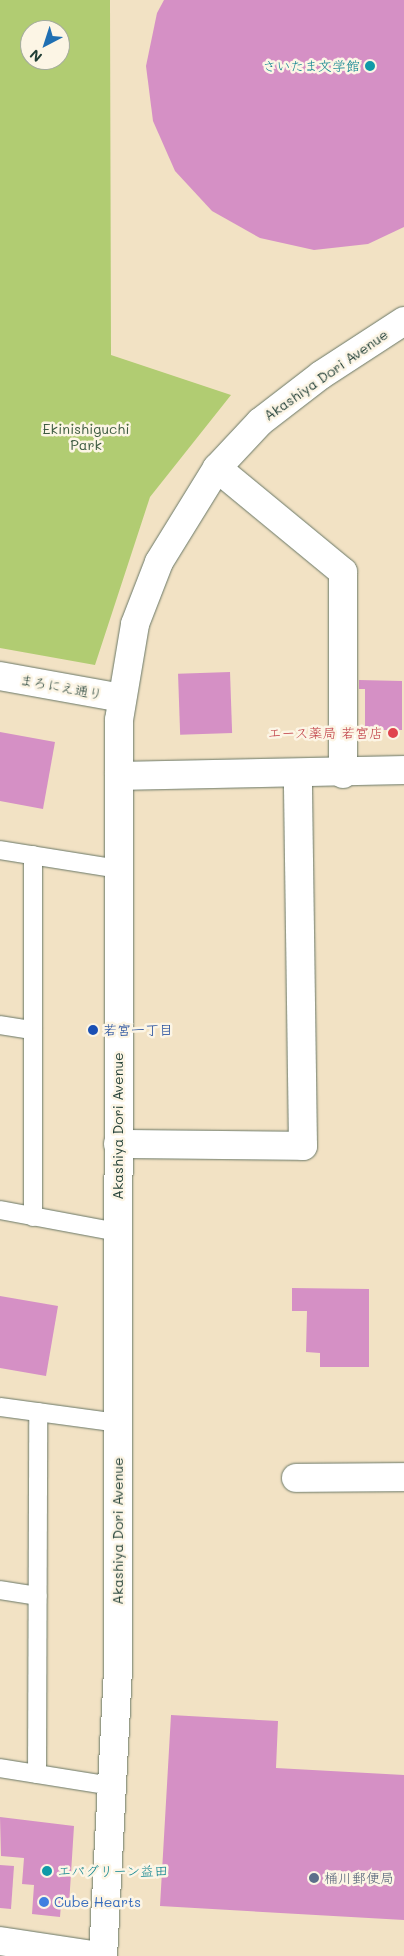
<!DOCTYPE html>
<html>
<head>
<meta charset="utf-8">
<style>
	body { margin:0 }
	#map { position:relative; width:404px; height:1956px; overflow:hidden; background:#f2e2c4; font-family:Mali,"Klee One",sans-serif }
	div>[style] { position:absolute }
	.green>* { inset:0; background:#b1cc72 }
	.building>* { inset:0; background:#d590c5; transform-origin:0 0 }
	.roads { filter:drop-shadow(0 0 1px #697766) drop-shadow(0 0 1px #697766) }
	.lane>* { height:18px; margin:-9px; padding:0 9px; transform-origin:9px; border-radius:9px; background:#fff }
	.street>* { height:28px; margin:-14px; padding:0 14px; transform-origin:14px; border-radius:14px; background:#fff }
	.secondary>* { height:28px; margin:-14px; padding:0 14px; transform-origin:14px; border-radius:14px; background:#fff }
	.dots>* { width:14px; height:14px; translate:-50% -50%; box-sizing:border-box; border:2px solid #fcf5e5; border-radius:50% }
	span { translate:-50% -50%; white-space:nowrap; text-align:center; line-height:1.15; -webkit-text-stroke:5px #fcf5e5; paint-order:stroke }
	.culture-label { font-size:14px; color:#0d838f }
	.right { translate:-100% -50%; text-align:right }
	.left { translate:0 -50%; text-align:left }
	.street-label { font-size:14px; color:#1f3d34 }
	.park-label { font-size:14px; color:#3c5a40 }
	.health-label { font-size:14px; color:#be3a42 }
	.transit-label { font-size:14px; color:#164399 }
	.service-label { font-size:14px; color:#4e5e75 }
	.shop-label { font-size:14px; color:#366cbe }
	.north { position:absolute; left:20px; top:20px; width:50px; height:50px; box-sizing:border-box; background:#fcf5e5; border:1px solid #a4ab9e; border-radius:50%; rotate:220deg; font-size:14px; font-weight:700; line-height:20px; text-align:center; color:#1f3d34 }
	.north::after { content:''; display:block; margin:auto; width:18px; height:22px; background:#1f6fb2; clip-path:polygon(50% 0,100% 100%,50% 72%,0 100%) }
</style>
</head>
<body>
<div id="map">
	<div class="green">
		<div style="clip-path:polygon(evenodd,0 0,110px 0,111px 355px,231px 395px,150px 497px,95px 665px,0 648px,0 0,30px 30px,60px 30px,60px 60px,30px 60px,30px 30px)"></div>
	</div>
	<div class="building">
		<div style="clip-path:polygon(164px 0,404px 0,404px 227px,368px 244px,314px 250px,260px 238px,212px 211px,175px 171px,153px 121px,146px 66px,157px 13px)"></div>
		<div style="left:230px;top:672px;width:61px;height:52px;rotate:88deg"></div>
		<div style="clip-path:polygon(359px 680px,402px 681px,402px 730px,365px 730px,365px 689px,359px 689px)"></div>
		<div style="clip-path:polygon(0 732px,55px 742px,43px 809px,0 801px)"></div>
		<div style="clip-path:polygon(292px 1288px,369px 1289px,369px 1367px,320px 1367px,320px 1353px,306px 1352px,307px 1311px,292px 1311px)"></div>
		<div style="clip-path:polygon(0 1296px,58px 1306px,46px 1376px,0 1368px)"></div>
		<div style="clip-path:polygon(171px 1715px,278px 1721px,276px 1768px,404px 1775px,404px 1920px,160px 1906px)"></div>
		<div style="clip-path:polygon(0 1817px,74px 1826px,69px 1905px,61px 1904px,60px 1917px,32px 1914px,34px 1885px,22px 1884px,24px 1858px,1px 1856px)"></div>
		<div style="clip-path:polygon(0 1865px,14px 1866px,11px 1909px,0 1908px)"></div>
	</div>
	<div class="roads">
		<div class="lane">
			<div style="left:0;top:850px;width:120px;rotate:9.1deg"></div>
			<div style="left:0;top:1025px;width:33px;rotate:9deg"></div>
			<div style="left:0;top:1210px;width:120px;rotate:10.6deg"></div>
			<div style="left:33px;top:1217px;width:362px;rotate:-90deg"></div>
			<div style="left:0;top:1407px;width:119px;rotate:7.7deg"></div>
			<div style="left:0;top:1590px;width:38px;rotate:9deg"></div>
			<div style="left:0;top:1768px;width:113px;rotate:9.1deg"></div>
			<div style="left:37px;top:1774px;width:362px;rotate:-89.8deg"></div>
		</div>
		<div class="street">
			<div style="left:217px;top:468px;width:163px;rotate:39.5deg"></div>
			<div style="left:343px;top:572px;width:202px;rotate:90deg"></div>
			<div style="left:0;top:676px;width:124px;rotate:10.2deg"></div>
			<div style="left:119px;top:776px;width:285px;rotate:-1.2deg"></div>
			<div style="left:118px;top:1144px;width:185px;rotate:0.6deg"></div>
			<div style="left:303px;top:1146px;width:371px;rotate:-90.8deg"></div>
			<div style="left:296px;top:1478px;width:108px;rotate:-0.5deg"></div>
		</div>
		<div class="secondary">
			<div style="left:0;top:1941px;width:100px;rotate:8.6deg"></div>
			<div style="left:103px;top:1956px;width:285px;rotate:-87deg"></div>
			<div style="left:118px;top:1671px;width:951px;rotate:-89.94deg"></div>
			<div style="left:119px;top:720px;width:97px;rotate:-80.5deg"></div>
			<div style="left:135px;top:624px;width:66px;rotate:-68.8deg"></div>
			<div style="left:159px;top:562px;width:110px;rotate:-58.3deg"></div>
			<div style="left:217px;top:468px;width:63px;rotate:-46.9deg"></div>
			<div style="left:260px;top:422px;width:77px;rotate:-37.6deg"></div>
			<div style="left:321px;top:375px;width:99px;rotate:-33deg"></div>
		</div>
	</div>
	<div class="dots">
		<div style="left:370px;top:66px;background:#0f9aa8"></div>
		<div style="left:393px;top:733px;background:#e0444e"></div>
		<div style="left:93px;top:1030px;background:#1a4fb4"></div>
		<div style="left:47px;top:1871px;background:#0f9aa8"></div>
		<div style="left:314px;top:1878px;background:#5c6f8a"></div>
		<div style="left:44px;top:1902px;background:#3f7fe0"></div>
	</div>
	<div class="culture-label">
		<span class="right" style="left:360px;top:66px">さいたま文学館</span>
		<span class="left" style="left:57px;top:1871px">エバグリーン益田</span>
	</div>
	<div class="street-label">
		<span style="left:326px;top:375px;rotate:-35deg">Akashiya Dori Avenue</span>
		<span style="left:61px;top:687px;rotate:10deg">まろにえ通り</span>
		<span style="left:118px;top:1126px;rotate:-90deg">Akashiya Dori Avenue</span>
		<span style="left:118px;top:1531px;rotate:-90deg">Akashiya Dori Avenue</span>
	</div>
	<div class="park-label">
		<span style="left:86px;top:437px">Ekinishiguchi<br>Park</span>
	</div>
	<div class="health-label">
		<span class="right" style="left:383px;top:733px">エース薬局 若宮店</span>
	</div>
	<div class="transit-label">
		<span class="left" style="left:103px;top:1030px">若宮一丁目</span>
	</div>
	<div class="service-label">
		<span class="left" style="left:324px;top:1878px">桶川郵便局</span>
	</div>
	<div class="shop-label">
		<span class="left" style="left:54px;top:1902px">Cube Hearts</span>
	</div>
	<div class="north">N</div>
</div>
</body>
</html>
